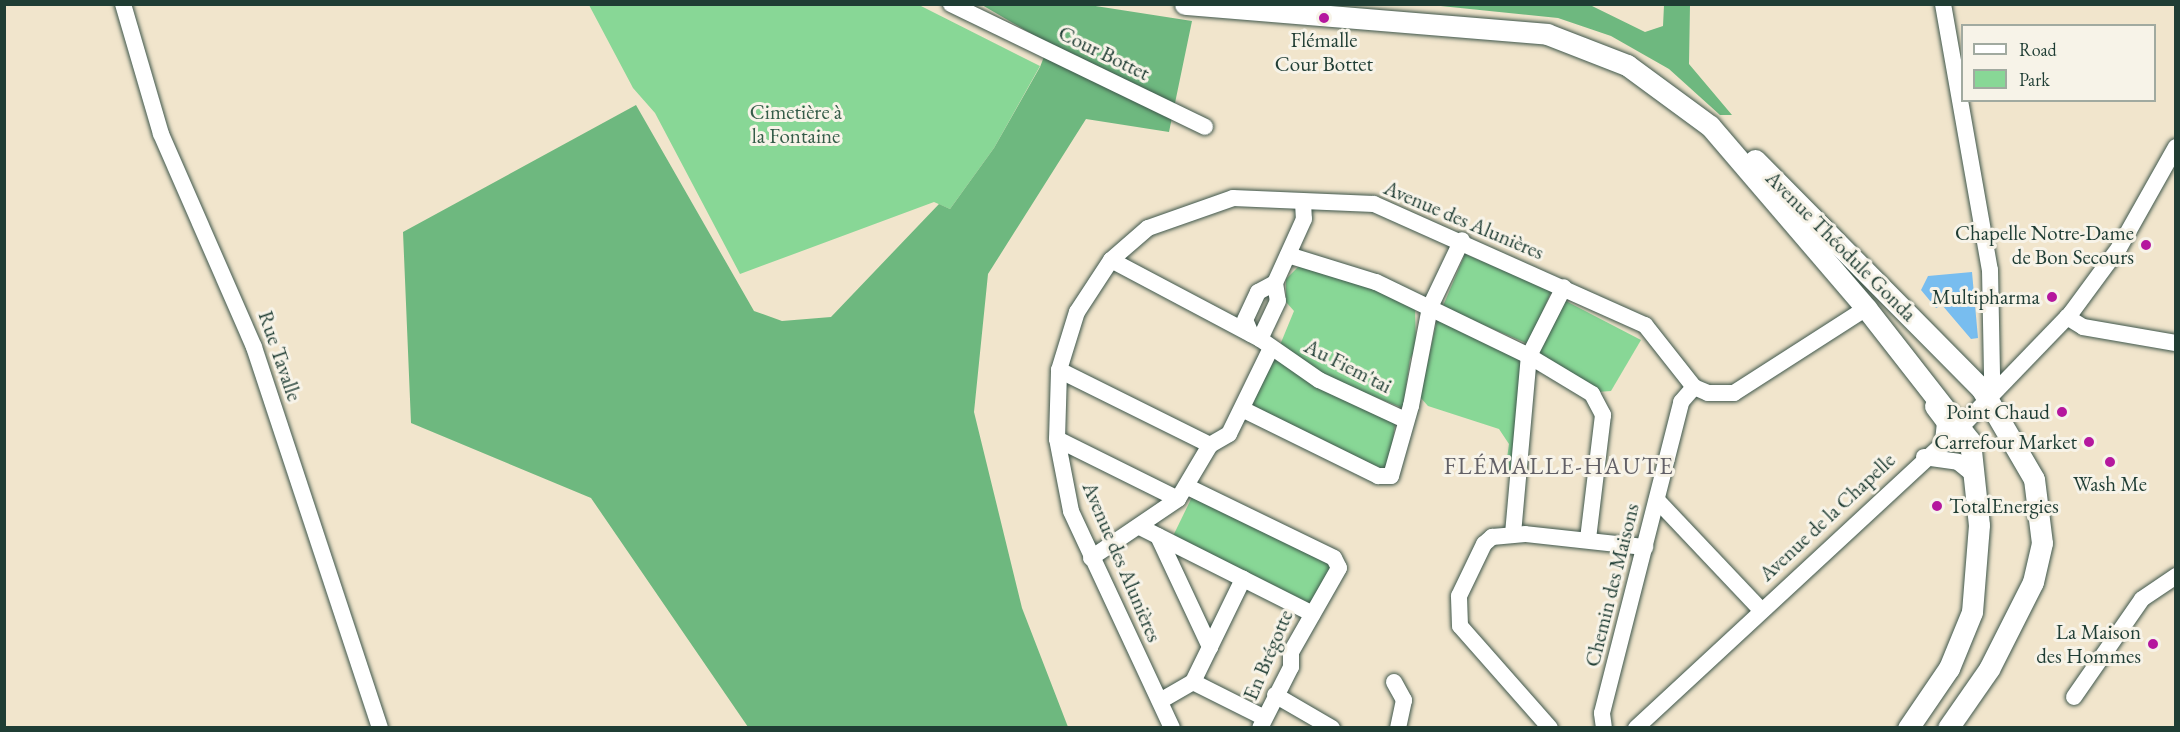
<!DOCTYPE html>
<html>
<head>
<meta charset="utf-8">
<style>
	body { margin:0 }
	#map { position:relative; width:2180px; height:732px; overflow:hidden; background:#f1e5cc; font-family:"EB Garamond",serif }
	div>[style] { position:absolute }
	.green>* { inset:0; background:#88d796; transform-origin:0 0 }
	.forest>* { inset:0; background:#6eb87f }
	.water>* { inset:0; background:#78bdef }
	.roads { filter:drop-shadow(0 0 2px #3e564b) drop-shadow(0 0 2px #3e564b) }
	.minor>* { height:16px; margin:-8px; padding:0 8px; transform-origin:8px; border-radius:8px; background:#fff }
	.major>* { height:21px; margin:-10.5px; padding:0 10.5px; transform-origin:10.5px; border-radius:10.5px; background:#fff }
	.dots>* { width:16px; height:16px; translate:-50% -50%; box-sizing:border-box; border:3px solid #f7f3e8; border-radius:50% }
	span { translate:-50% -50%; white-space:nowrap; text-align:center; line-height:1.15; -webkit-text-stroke:6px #f7f3e8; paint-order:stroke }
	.poi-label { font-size:21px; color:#1f3d34 }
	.right { translate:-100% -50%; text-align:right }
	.left { translate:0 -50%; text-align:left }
	.street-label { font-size:21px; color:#1f3d34 }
	.park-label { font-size:21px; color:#345c48 }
	.quarter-label { font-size:24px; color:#626066; letter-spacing:1.5px }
	.frame { position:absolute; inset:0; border:6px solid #1f3d34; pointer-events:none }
	.legend { position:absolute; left:1961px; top:24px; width:195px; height:78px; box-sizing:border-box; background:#f7f3e8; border:2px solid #a1aaa0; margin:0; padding:8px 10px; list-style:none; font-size:18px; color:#1f3d34 }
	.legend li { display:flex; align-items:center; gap:12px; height:30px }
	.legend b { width:30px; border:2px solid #a1aaa0 }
</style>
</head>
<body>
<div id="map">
	<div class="green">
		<div style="clip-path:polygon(589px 5px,919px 5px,1040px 66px,994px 148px,950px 209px,934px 202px,740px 274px,655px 113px,633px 88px)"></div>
		<div style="left:1465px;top:254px;width:94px;height:58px;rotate:23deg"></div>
		<div style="clip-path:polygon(1299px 266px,1352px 277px,1415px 307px,1416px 349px,1410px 359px,1403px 408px,1324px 377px,1280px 345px,1294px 311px,1286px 302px,1286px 279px)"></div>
		<div style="clip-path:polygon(1564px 300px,1641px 340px,1611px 391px,1597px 392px,1540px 358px,1538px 347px)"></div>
		<div style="clip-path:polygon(1437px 320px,1522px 358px,1516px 475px,1505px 472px,1509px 444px,1499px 429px,1428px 406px,1420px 397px)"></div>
		<div style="clip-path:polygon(1274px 357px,1395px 424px,1390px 464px,1384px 470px,1251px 407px)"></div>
		<div style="left:1192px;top:497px;width:156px;height:48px;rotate:26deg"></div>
	</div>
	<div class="forest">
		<div style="clip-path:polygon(982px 5px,1089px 5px,1192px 21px,1169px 132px,1086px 119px,988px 274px,974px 412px,1022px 608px,1068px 727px,748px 727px,591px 498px,411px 423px,403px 232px,636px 105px,754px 311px,782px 321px,831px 317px,939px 204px,950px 209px,994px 148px,1040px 67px,1049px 44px)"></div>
		<div style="clip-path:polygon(1431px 5px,1590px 5px,1645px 32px,1663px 26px,1664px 5px,1690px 5px,1689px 64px,1732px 115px,1720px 115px,1669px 69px,1611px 36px,1558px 18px)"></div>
	</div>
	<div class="water">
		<div style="clip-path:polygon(1972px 272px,1978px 338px,1971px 339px,1942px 305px,1936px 308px,1921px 290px,1928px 276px)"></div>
	</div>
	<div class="roads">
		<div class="minor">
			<div style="left:123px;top:4px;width:135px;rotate:73.7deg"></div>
			<div style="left:161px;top:134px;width:232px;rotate:66.4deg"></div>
			<div style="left:254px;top:347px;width:401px;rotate:71.7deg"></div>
			<div style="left:951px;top:4px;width:282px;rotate:25.8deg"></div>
			<div style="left:1943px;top:4px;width:270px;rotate:80deg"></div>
			<div style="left:1990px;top:270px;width:109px;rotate:88.9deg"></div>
			<div style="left:1992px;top:379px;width:10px;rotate:61deg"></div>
			<div style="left:1303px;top:202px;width:17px;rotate:87deg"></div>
			<div style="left:1304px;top:219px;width:70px;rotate:114.4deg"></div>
			<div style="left:1275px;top:283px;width:18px;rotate:81deg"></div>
			<div style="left:1278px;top:301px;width:42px;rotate:115.3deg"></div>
			<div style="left:1260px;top:339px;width:72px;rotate:34.8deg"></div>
			<div style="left:1319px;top:380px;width:95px;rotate:24.9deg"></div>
			<div style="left:1288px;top:255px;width:92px;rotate:17.1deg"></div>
			<div style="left:1376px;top:282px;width:170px;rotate:25.8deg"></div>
			<div style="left:1529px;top:356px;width:74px;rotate:31.1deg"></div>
			<div style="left:1592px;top:394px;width:24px;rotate:62deg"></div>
			<div style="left:1603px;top:415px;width:125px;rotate:96.9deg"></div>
			<div style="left:1111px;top:260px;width:169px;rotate:27.9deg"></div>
			<div style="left:2067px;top:317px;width:19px;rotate:32deg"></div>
			<div style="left:2083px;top:327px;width:94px;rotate:9.8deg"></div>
			<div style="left:1251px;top:334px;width:15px;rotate:-113deg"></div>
			<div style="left:1245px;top:320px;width:31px;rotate:-65deg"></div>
			<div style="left:1258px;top:292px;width:19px;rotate:-28deg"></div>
			<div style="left:1059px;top:370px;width:169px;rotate:26.4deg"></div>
			<div style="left:1242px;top:409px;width:152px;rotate:26.2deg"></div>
			<div style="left:1378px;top:476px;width:13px"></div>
			<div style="left:1391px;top:476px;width:73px;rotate:-74.1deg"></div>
			<div style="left:1411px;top:406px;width:101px;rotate:-79.1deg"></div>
			<div style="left:1430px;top:307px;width:74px;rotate:-64.5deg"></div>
			<div style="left:1057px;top:439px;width:135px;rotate:26.4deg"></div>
			<div style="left:1210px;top:445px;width:22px;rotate:-30deg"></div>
			<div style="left:1229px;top:434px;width:93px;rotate:-64deg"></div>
			<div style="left:1924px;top:457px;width:34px;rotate:8deg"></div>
			<div style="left:1958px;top:462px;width:21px;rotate:39deg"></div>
			<div style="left:1188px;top:487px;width:162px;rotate:25.9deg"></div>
			<div style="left:1334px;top:558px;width:11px;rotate:63deg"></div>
			<div style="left:1339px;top:568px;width:97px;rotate:119.7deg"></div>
			<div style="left:1291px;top:652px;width:15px;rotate:90deg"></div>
			<div style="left:1291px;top:667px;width:68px;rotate:116.9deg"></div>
			<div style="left:1657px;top:500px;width:151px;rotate:46.6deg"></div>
			<div style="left:1142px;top:528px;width:191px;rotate:26.7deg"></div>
			<div style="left:1513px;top:534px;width:179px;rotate:-84.9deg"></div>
			<div style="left:1529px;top:356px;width:77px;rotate:-63.1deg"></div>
			<div style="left:1158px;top:536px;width:123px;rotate:64.9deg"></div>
			<div style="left:1210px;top:647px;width:39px;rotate:116deg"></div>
			<div style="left:1193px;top:682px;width:38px;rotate:150deg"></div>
			<div style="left:1091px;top:558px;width:105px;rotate:-34.1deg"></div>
			<div style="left:1178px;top:499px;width:63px;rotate:-59.3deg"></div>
			<div style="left:1210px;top:647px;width:76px;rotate:-64.1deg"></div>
			<div style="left:1193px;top:682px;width:80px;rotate:26.6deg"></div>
			<div style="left:1394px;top:682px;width:21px;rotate:61deg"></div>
			<div style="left:1404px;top:700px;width:29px;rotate:102deg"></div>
			<div style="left:1275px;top:695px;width:66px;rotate:30.1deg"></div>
			<div style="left:2074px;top:697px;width:119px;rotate:-55.2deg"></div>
			<div style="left:2142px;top:599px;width:41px;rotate:-34.1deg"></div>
			<div style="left:1172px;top:728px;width:239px;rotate:-115deg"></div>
			<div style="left:1071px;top:511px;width:73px;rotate:-101deg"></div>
			<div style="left:1057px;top:439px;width:69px;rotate:-88.3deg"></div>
			<div style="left:1059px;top:370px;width:61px;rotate:-72.8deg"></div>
			<div style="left:1077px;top:312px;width:62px;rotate:-56.8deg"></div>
			<div style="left:1111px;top:260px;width:49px;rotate:-40.9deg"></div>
			<div style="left:1148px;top:228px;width:90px;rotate:-19.4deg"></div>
			<div style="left:1233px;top:198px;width:141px;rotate:2.4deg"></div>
			<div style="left:1374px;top:204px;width:297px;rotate:24.1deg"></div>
			<div style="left:1645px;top:325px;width:79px;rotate:51.7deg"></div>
			<div style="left:1694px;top:387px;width:15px;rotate:23deg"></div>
			<div style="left:1708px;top:393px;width:26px"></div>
			<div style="left:1734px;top:393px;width:150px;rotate:-32.7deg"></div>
			<div style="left:1550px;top:728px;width:136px;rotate:-131.4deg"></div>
			<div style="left:1460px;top:626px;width:30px;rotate:-92deg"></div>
			<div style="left:1459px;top:596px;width:58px;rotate:-64.3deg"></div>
			<div style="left:1484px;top:544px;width:11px;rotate:-41deg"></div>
			<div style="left:1492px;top:537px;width:33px;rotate:-5deg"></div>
			<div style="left:1525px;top:534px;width:121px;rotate:6.2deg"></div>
			<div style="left:1604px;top:728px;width:15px;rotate:-98deg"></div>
			<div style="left:1602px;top:713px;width:321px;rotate:-75.7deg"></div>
			<div style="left:1681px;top:402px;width:20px;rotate:-49deg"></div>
			<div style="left:1636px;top:728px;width:444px;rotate:-42.8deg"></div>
			<div style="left:1962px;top:426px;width:157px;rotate:-46deg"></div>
			<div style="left:2071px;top:313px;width:81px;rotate:-53.6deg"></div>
			<div style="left:2119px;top:248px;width:116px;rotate:-60.6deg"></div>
		</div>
		<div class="major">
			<div style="left:1185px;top:4px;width:363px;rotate:4.7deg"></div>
			<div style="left:1547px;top:34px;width:86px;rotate:21.2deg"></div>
			<div style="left:1627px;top:65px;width:103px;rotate:36.3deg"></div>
			<div style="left:1710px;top:126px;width:240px;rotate:49.4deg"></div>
			<div style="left:1866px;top:308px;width:169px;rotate:52deg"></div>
			<div style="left:1970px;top:441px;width:84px;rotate:83.9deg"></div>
			<div style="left:1979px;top:525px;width:87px;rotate:94.6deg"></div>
			<div style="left:1972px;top:612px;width:61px;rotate:112.3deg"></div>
			<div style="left:1949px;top:668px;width:73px;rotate:124.3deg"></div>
			<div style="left:1755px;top:160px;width:321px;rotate:45.3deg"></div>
			<div style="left:1981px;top:388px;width:105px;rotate:59.8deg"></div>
			<div style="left:2034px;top:479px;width:64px;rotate:82.9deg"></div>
			<div style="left:2042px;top:543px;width:40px;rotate:103deg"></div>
			<div style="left:2033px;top:582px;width:97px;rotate:116.8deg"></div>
			<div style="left:1989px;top:669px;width:72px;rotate:124.8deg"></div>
			<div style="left:1935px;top:406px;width:20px;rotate:53deg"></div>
			<div style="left:1947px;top:422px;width:19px;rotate:96deg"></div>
		</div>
	</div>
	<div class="dots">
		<div style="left:1324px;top:18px;background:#b5179e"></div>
		<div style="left:2146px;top:245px;background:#b5179e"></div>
		<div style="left:2052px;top:297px;background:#b5179e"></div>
		<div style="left:2062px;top:412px;background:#b5179e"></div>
		<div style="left:2089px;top:442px;background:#b5179e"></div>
		<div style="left:2110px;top:462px;background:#b5179e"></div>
		<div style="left:1937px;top:506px;background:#b5179e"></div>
		<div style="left:2153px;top:644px;background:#b5179e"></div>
	</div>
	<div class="poi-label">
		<span style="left:1324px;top:52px">Flémalle<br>Cour Bottet</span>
		<span class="right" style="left:2134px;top:245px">Chapelle Notre-Dame<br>de Bon Secours</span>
		<span class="right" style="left:2040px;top:297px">Multipharma</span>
		<span class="right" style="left:2050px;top:412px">Point Chaud</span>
		<span class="right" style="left:2077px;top:442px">Carrefour Market</span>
		<span style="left:2110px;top:484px">Wash Me</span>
		<span class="left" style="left:1949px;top:506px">TotalEnergies</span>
		<span class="right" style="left:2141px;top:644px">La Maison<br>des Hommes</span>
	</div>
	<div class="street-label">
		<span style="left:1104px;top:53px;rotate:26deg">Cour Bottet</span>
		<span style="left:1464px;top:220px;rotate:23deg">Avenue des Alunières</span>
		<span style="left:1841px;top:246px;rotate:45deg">Avenue Théodule Gonda</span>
		<span style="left:280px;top:356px;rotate:71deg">Rue Tavalle</span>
		<span style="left:1348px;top:366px;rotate:27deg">Au Fiem'tai</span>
		<span style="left:1827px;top:517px;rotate:-43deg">Avenue de la Chapelle</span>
		<span style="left:1122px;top:562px;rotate:67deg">Avenue des Alunières</span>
		<span style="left:1612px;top:585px;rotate:-76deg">Chemin des Maisons</span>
		<span style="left:1268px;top:655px;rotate:-67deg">En Brégotte</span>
	</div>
	<div class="park-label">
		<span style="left:796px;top:124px">Cimetière à<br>la Fontaine</span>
	</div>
	<div class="quarter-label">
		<span style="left:1559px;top:466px">FLÉMALLE-HAUTE</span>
	</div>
	<div class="frame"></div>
	<ul class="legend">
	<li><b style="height:8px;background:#fff"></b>Road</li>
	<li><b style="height:16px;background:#88d796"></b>Park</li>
	</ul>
</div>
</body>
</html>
